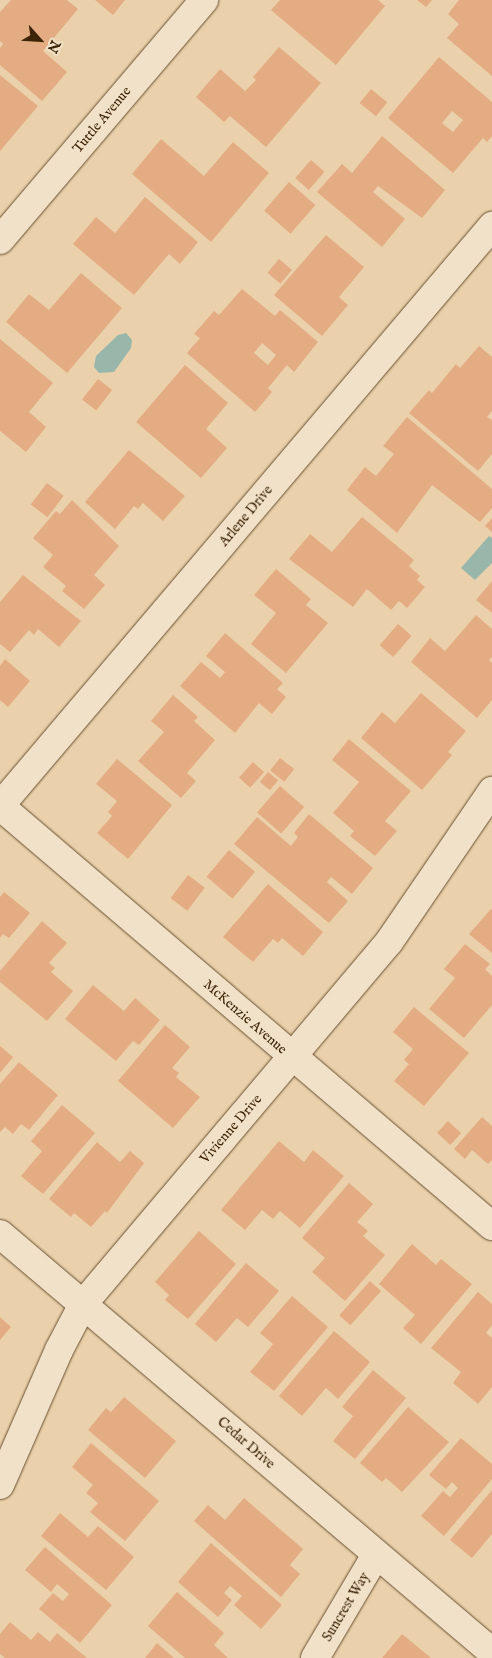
<!DOCTYPE html>
<html>
<head>
<meta charset="utf-8">
<style>
	body { margin:0 }
	#map { position:relative; width:492px; height:1658px; overflow:hidden; background:#ead1ab; font-family:"IM FELL English",serif }
	div>[style] { position:absolute }
	.water>* { inset:0; background:#98b7aa }
	.building>* { inset:0; background:#e4ac83; transform-origin:0 0 }
	.roads { filter:drop-shadow(0 0 1px #684f30) drop-shadow(0 0 1px #684f30) }
	.minor>* { height:28px; margin:-14px; padding:0 14px; transform-origin:14px; border-radius:14px; background:#f1e1c8 }
	span { translate:-50% -50%; white-space:nowrap; text-align:center; line-height:1.15; -webkit-text-stroke:5px #f1e1c8; paint-order:stroke }
	.street-label { font-size:14px; color:#3d2407 }
	.north { position:absolute; left:15px; top:15px; width:50px; height:50px; -webkit-text-stroke:4px #f1e1c8; paint-order:stroke; rotate:116deg; font-size:14px; font-weight:700; line-height:20px; text-align:center; color:#3d2407 }
	.north::after { content:''; display:block; margin:auto; width:18px; height:22px; background:#3d2407; clip-path:polygon(50% 0,100% 100%,50% 72%,0 100%) }
</style>
</head>
<body>
<div id="map">
	<div class="water">
		<div style="clip-path:polygon(126px 333px,132px 340px,131px 348px,114px 372px,99px 373px,94px 367px,96px 356px,118px 335px)"></div>
		<div style="clip-path:polygon(489px 536px,492px 538px,492px 563px,475px 580px,461px 568px)"></div>
	</div>
	<div class="building">
		<div style="clip-path:polygon(11px 0,67px 0,78px 9px,43px 51px,67px 72px,42px 101px,0 65px,0 48px,3px 44px,0 41px,0 12px)"></div>
		<div style="clip-path:polygon(95px 0,125px 0,113px 15px)"></div>
		<div style="clip-path:polygon(280px 0,378px 0,385px 6px,336px 65px,271px 10px)"></div>
		<div style="clip-path:polygon(417px 0,432px 0,426px 7px)"></div>
		<div style="clip-path:polygon(459px 0,492px 0,492px 76px,447px 38px,459px 24px,448px 14px)"></div>
		<div style="clip-path:polygon(279px 47px,321px 83px,266px 147px,230px 116px,224px 122px,196px 97px,220px 69px,245px 91px,256px 80px,253px 77px)"></div>
		<div style="clip-path:polygon(evenodd,439px 57px,492px 102px,492px 136px,487px 142px,483px 138px,453px 173px,388px 118px,439px 57px,452px 111px,463px 120px,453px 132px,442px 123px,452px 111px)"></div>
		<div style="clip-path:polygon(0 75px,38px 106px,0 151px)"></div>
		<div style="left:371px;top:89px;width:21px;height:18px;rotate:39deg"></div>
		<div style="clip-path:polygon(382px 136px,445px 190px,422px 218px,378px 186px,373px 192px,405px 219px,382px 247px,317px 192px,342px 164px,352px 173px)"></div>
		<div style="clip-path:polygon(161px 139px,204px 176px,233px 142px,269px 173px,211px 242px,132px 174px)"></div>
		<div style="left:311px;top:160px;width:18px;height:24px;rotate:41deg"></div>
		<div style="left:289px;top:182px;width:35px;height:38px;rotate:41deg"></div>
		<div style="clip-path:polygon(145px 197px,198px 242px,180px 264px,169px 254px,134px 295px,73px 244px,96px 217px,115px 233px)"></div>
		<div style="clip-path:polygon(326px 235px,364px 267px,339px 297px,348px 305px,322px 336px,274px 295px)"></div>
		<div style="left:279px;top:259px;width:17px;height:18px;rotate:40deg"></div>
		<div style="clip-path:polygon(81px 273px,122px 308px,67px 373px,6px 322px,29px 294px,49px 310px)"></div>
		<div style="clip-path:polygon(evenodd,242px 289px,275px 316px,280px 310px,318px 342px,294px 372px,287px 365px,268px 388px,272px 392px,255px 412px,187px 353px,200px 338px,194px 334px,214px 311px,219px 315px,242px 289px,262px 343px,276px 355px,268px 365px,254px 353px,262px 343px)"></div>
		<div style="clip-path:polygon(0 339px,53px 383px,29px 412px,46px 427px,26px 452px,0 431px)"></div>
		<div style="clip-path:polygon(479px 346px,492px 357px,492px 411px,487px 417px,492px 420px,492px 454px,478px 471px,409px 413px,429px 390px,432px 393px,456px 364px,460px 368px)"></div>
		<div style="clip-path:polygon(185px 365px,228px 403px,206px 429px,227px 448px,201px 478px,136px 422px)"></div>
		<div style="left:98px;top:379px;width:18px;height:26px;rotate:38deg"></div>
		<div style="clip-path:polygon(407px 417px,492px 489px,492px 508px,480px 522px,432px 485px,397px 533px,347px 490px,365px 467px,376px 476px,394px 454px,383px 446px)"></div>
		<div style="clip-path:polygon(129px 450px,185px 496px,163px 521px,143px 503px,138px 509px,134px 506px,115px 529px,85px 502px)"></div>
		<div style="left:47px;top:483px;width:21px;height:27px;rotate:37deg"></div>
		<div style="clip-path:polygon(72px 500px,119px 546px,94px 575px,105px 585px,84px 609px,62px 591px,66px 586px,43px 567px,53px 555px,33px 538px,56px 511px,60px 514px)"></div>
		<div style="clip-path:polygon(362px 517px,414px 560px,409px 566px,420px 576px,417px 580px,425px 587px,407px 608px,399px 601px,391px 610px,367px 589px,353px 607px,289px 559px,310px 534px,332px 552px)"></div>
		<div style="clip-path:polygon(492px 518px,492px 532px,485px 526px)"></div>
		<div style="clip-path:polygon(276px 569px,311px 599px,306px 605px,328px 623px,286px 673px,251px 644px,276px 613px,254px 595px)"></div>
		<div style="clip-path:polygon(23px 575px,81px 621px,59px 647px,38px 629px,34px 635px,29px 630px,10px 652px,0 644px,0 602px)"></div>
		<div style="clip-path:polygon(492px 581px,492px 613px,476px 600px)"></div>
		<div style="clip-path:polygon(476px 615px,492px 629px,492px 657px,489px 660px,492px 663px,492px 700px,477px 718px,411px 662px,430px 638px,445px 651px)"></div>
		<div style="left:398px;top:624px;width:18px;height:28px;rotate:41deg"></div>
		<div style="clip-path:polygon(225px 633px,283px 683px,277px 689px,286px 697px,272px 714px,259px 703px,235px 733px,180px 686px,201px 662px,220px 678px,225px 672px,206px 656px)"></div>
		<div style="clip-path:polygon(5px 659px,30px 681px,8px 707px,0 700px,0 666px)"></div>
		<div style="clip-path:polygon(421px 693px,466px 731px,448px 752px,452px 755px,422px 790px,361px 738px,382px 712px,395px 723px)"></div>
		<div style="clip-path:polygon(173px 695px,198px 717px,194px 721px,215px 740px,187px 773px,196px 781px,181px 798px,138px 761px,164px 732px,151px 721px)"></div>
		<div style="clip-path:polygon(349px 739px,411px 791px,385px 821px,397px 831px,375px 856px,350px 836px,354px 831px,333px 813px,359px 782px,332px 760px)"></div>
		<div style="left:280px;top:758px;width:18px;height:16px;rotate:38deg"></div>
		<div style="clip-path:polygon(117px 759px,172px 805px,128px 859px,97px 833px,112px 816px,108px 812px,117px 801px,96px 784px)"></div>
		<div style="left:253px;top:762px;width:15px;height:21px;rotate:42deg"></div>
		<div style="left:268px;top:772px;width:13px;height:13px;rotate:39deg"></div>
		<div style="left:280px;top:786px;width:32px;height:35px;rotate:41deg"></div>
		<div style="clip-path:polygon(309px 814px,373px 868px,352px 894px,331px 877px,327px 882px,348px 901px,329px 923px,234px 844px,257px 817px,291px 846px,298px 837px,294px 833px)"></div>
		<div style="left:229px;top:850px;width:34px;height:35px;rotate:40deg"></div>
		<div style="left:188px;top:875px;width:21px;height:29px;rotate:37deg"></div>
		<div style="clip-path:polygon(268px 884px,323px 932px,303px 956px,282px 938px,278px 943px,273px 939px,253px 962px,223px 937px)"></div>
		<div style="clip-path:polygon(4px 892px,30px 913px,9px 938px,3px 934px,0 938px,0 897px)"></div>
		<div style="clip-path:polygon(491px 909px,492px 910px,492px 953px,469px 934px)"></div>
		<div style="clip-path:polygon(42px 921px,67px 943px,49px 963px,55px 968px,51px 972px,73px 991px,47px 1021px,0 982px,0 971px)"></div>
		<div style="clip-path:polygon(465px 944px,490px 964px,485px 969px,492px 976px,492px 1005px,464px 1038px,429px 1009px,455px 978px,444px 969px)"></div>
		<div style="clip-path:polygon(93px 985px,124px 1011px,135px 998px,160px 1020px,139px 1045px,133px 1041px,116px 1061px,65px 1019px)"></div>
		<div style="clip-path:polygon(414px 1007px,469px 1053px,424px 1106px,394px 1081px,409px 1064px,404px 1060px,413px 1049px,393px 1032px)"></div>
		<div style="clip-path:polygon(165px 1025px,190px 1047px,172px 1068px,179px 1073px,176px 1077px,200px 1097px,173px 1128px,118px 1081px)"></div>
		<div style="clip-path:polygon(0 1046px,13px 1057px,0 1073px)"></div>
		<div style="clip-path:polygon(19px 1062px,58px 1095px,29px 1130px,21px 1124px,13px 1134px,5px 1127px,0 1132px,0 1084px)"></div>
		<div style="clip-path:polygon(62px 1105px,95px 1133px,43px 1194px,21px 1176px,42px 1151px,31px 1141px)"></div>
		<div style="clip-path:polygon(482px 1117px,492px 1126px,492px 1160px,488px 1164px,472px 1150px,465px 1159px,454px 1149px)"></div>
		<div style="left:448px;top:1121px;width:18px;height:16px;rotate:43deg"></div>
		<div style="clip-path:polygon(279px 1141px,304px 1162px,313px 1150px,344px 1176px,300px 1228px,280px 1211px,273px 1219px,262px 1210px,245px 1230px,221px 1210px)"></div>
		<div style="clip-path:polygon(97px 1142px,120px 1162px,130px 1151px,144px 1163px,107px 1213px,105px 1211px,91px 1227px,74px 1213px,71px 1217px,49px 1199px)"></div>
		<div style="clip-path:polygon(349px 1183px,373px 1204px,357px 1222px,368px 1231px,363px 1236px,385px 1255px,345px 1301px,312px 1272px,325px 1258px,302px 1238px)"></div>
		<div style="clip-path:polygon(199px 1231px,236px 1264px,188px 1319px,165px 1300px,169px 1295px,155px 1282px)"></div>
		<div style="clip-path:polygon(412px 1244px,436px 1265px,441px 1259px,472px 1284px,421px 1344px,403px 1328px,415px 1315px,379px 1284px)"></div>
		<div style="clip-path:polygon(246px 1263px,279px 1291px,248px 1327px,237px 1318px,216px 1342px,195px 1324px)"></div>
		<div style="left:370px;top:1281px;width:15px;height:46px;rotate:42deg"></div>
		<div style="clip-path:polygon(478px 1292px,492px 1304px,492px 1325px,486px 1333px,492px 1338px,492px 1387px,478px 1404px,453px 1383px,461px 1372px,431px 1348px)"></div>
		<div style="clip-path:polygon(292px 1296px,328px 1327px,274px 1391px,250px 1372px,273px 1344px,260px 1333px)"></div>
		<div style="clip-path:polygon(0 1317px,11px 1327px,0 1340px)"></div>
		<div style="clip-path:polygon(334px 1331px,370px 1362px,338px 1399px,326px 1388px,302px 1416px,279px 1396px)"></div>
		<div style="clip-path:polygon(373px 1370px,406px 1398px,355px 1459px,333px 1441px,353px 1416px,342px 1407px)"></div>
		<div style="clip-path:polygon(124px 1397px,176px 1441px,145px 1478px,88px 1430px,106px 1408px,111px 1412px)"></div>
		<div style="clip-path:polygon(408px 1407px,449px 1442px,402px 1492px,386px 1478px,382px 1482px,360px 1463px)"></div>
		<div style="clip-path:polygon(461px 1438px,492px 1464px,492px 1479px,444px 1536px,421px 1516px,443px 1491px,450px 1497px,458px 1488px,452px 1482px,446px 1489px,429px 1475px)"></div>
		<div style="clip-path:polygon(91px 1443px,159px 1501px,125px 1541px,90px 1512px,98px 1503px,86px 1493px,93px 1485px,72px 1467px)"></div>
		<div style="clip-path:polygon(492px 1490px,492px 1534px,472px 1558px,450px 1540px)"></div>
		<div style="clip-path:polygon(244px 1498px,303px 1549px,290px 1565px,300px 1574px,281px 1597px,194px 1521px,208px 1505px,225px 1520px)"></div>
		<div style="clip-path:polygon(60px 1513px,88px 1537px,98px 1526px,134px 1557px,106px 1590px,41px 1536px)"></div>
		<div style="clip-path:polygon(211px 1543px,282px 1605px,261px 1629px,234px 1605px,242px 1596px,230px 1586px,224px 1593px,232px 1600px,218px 1617px,178px 1582px)"></div>
		<div style="clip-path:polygon(45px 1547px,112px 1605px,80px 1643px,39px 1609px,53px 1593px,63px 1601px,69px 1594px,57px 1584px,51px 1592px,25px 1570px)"></div>
		<div style="clip-path:polygon(177px 1592px,224px 1633px,214px 1645px,228px 1658px,185px 1658px,148px 1626px)"></div>
		<div style="clip-path:polygon(10px 1622px,31px 1640px,38px 1632px,50px 1642px,57px 1633px,87px 1658px,5px 1658px,0 1654px,0 1634px)"></div>
		<div style="clip-path:polygon(402px 1634px,431px 1658px,382px 1658px)"></div>
		<div style="clip-path:polygon(157px 1643px,174px 1658px,145px 1658px)"></div>
	</div>
	<div class="roads">
		<div class="minor">
			<div style="left:0;top:240px;width:315px;rotate:-49.6deg"></div>
			<div style="left:0;top:806px;width:761px;rotate:-49.69deg"></div>
			<div style="left:0;top:806px;width:647px;rotate:40.49deg"></div>
			<div style="left:0;top:1234px;width:646px;rotate:40.35deg"></div>
			<div style="left:0;top:1485px;width:147px;rotate:-66.4deg"></div>
			<div style="left:59px;top:1350px;width:52px;rotate:-62.4deg"></div>
			<div style="left:83px;top:1304px;width:474px;rotate:-49.8deg"></div>
			<div style="left:389px;top:942px;width:183px;rotate:-55.7deg"></div>
			<div style="left:315px;top:1658px;width:120px;rotate:-59.4deg"></div>
		</div>
	</div>
	<div class="street-label">
		<span style="left:102px;top:120px;rotate:-50deg">Tuttle Avenue</span>
		<span style="left:246px;top:516px;rotate:-50deg">Arlene Drive</span>
		<span style="left:245px;top:1017px;rotate:41deg">McKenzie Avenue</span>
		<span style="left:231px;top:1129px;rotate:-49deg">Vivienne Drive</span>
		<span style="left:246px;top:1443px;rotate:41deg">Cedar Drive</span>
		<span style="left:346px;top:1607px;rotate:-59deg">Suncrest Way</span>
	</div>
	<div class="north">N</div>
</div>
</body>
</html>
